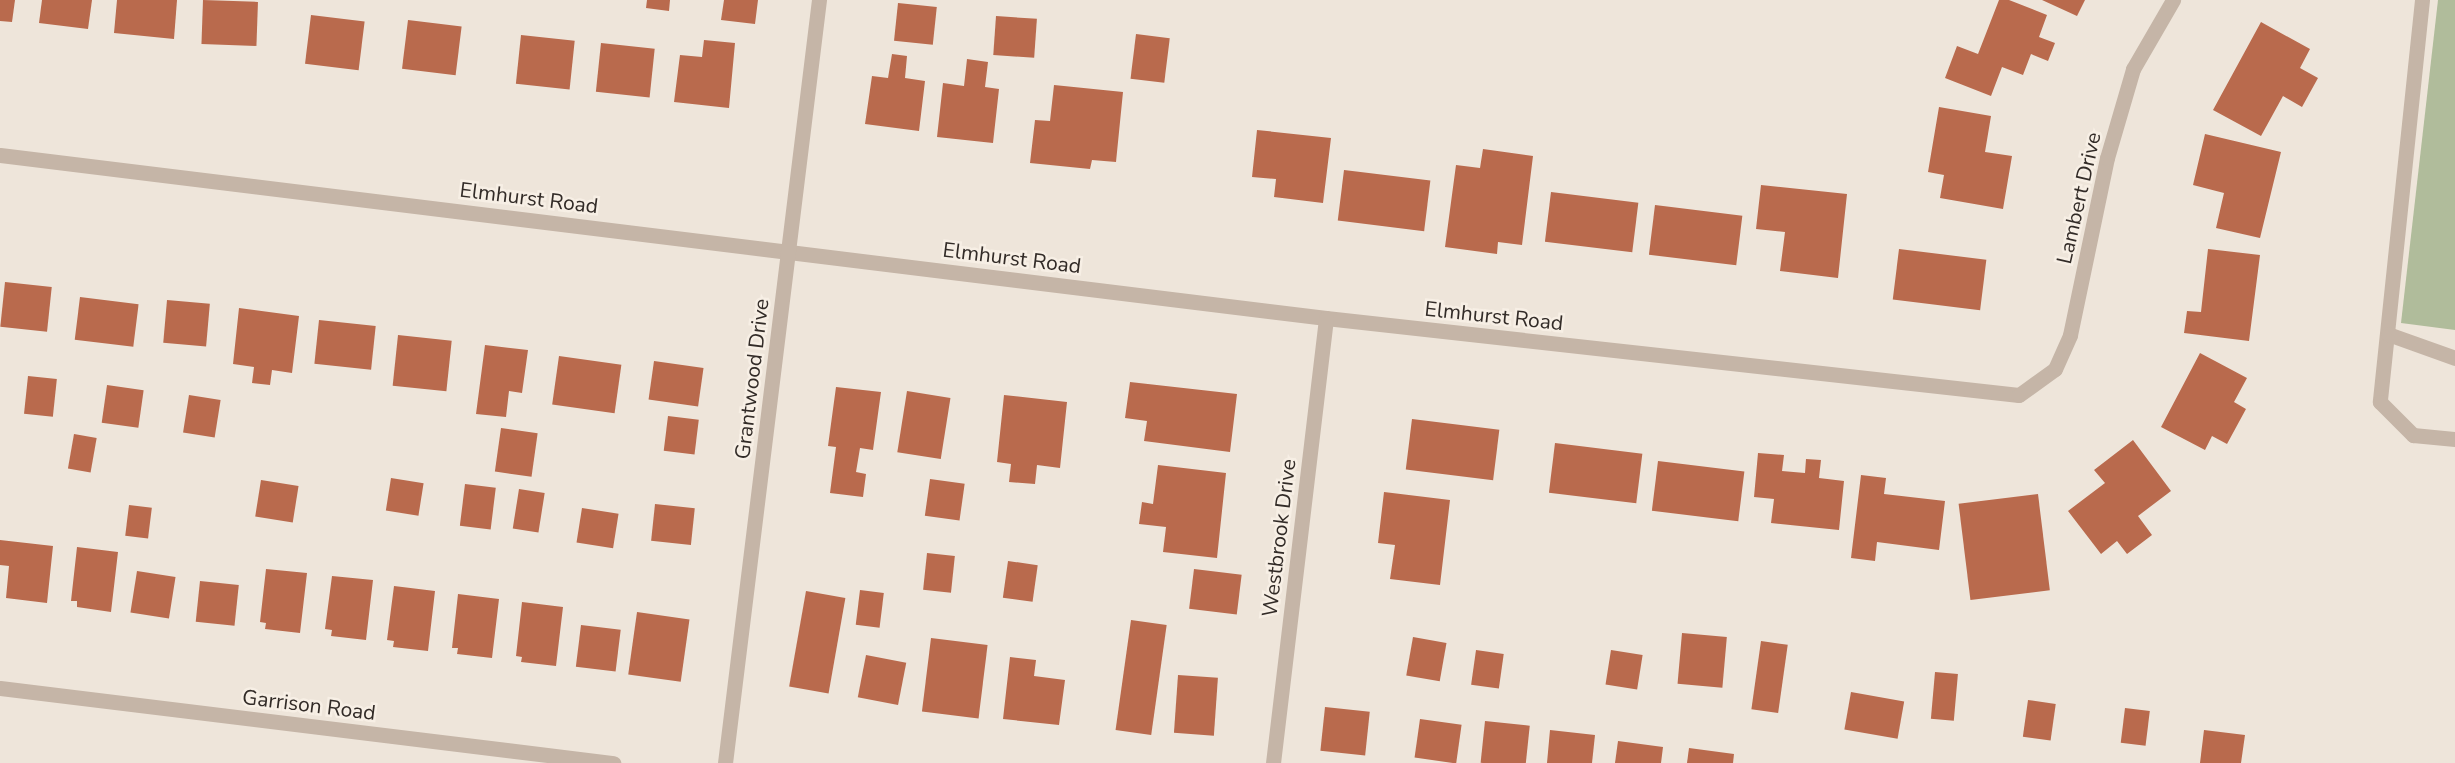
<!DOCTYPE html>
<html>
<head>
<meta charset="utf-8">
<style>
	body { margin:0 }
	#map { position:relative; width:2455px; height:763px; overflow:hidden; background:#eee5da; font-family:"Nunito Sans",sans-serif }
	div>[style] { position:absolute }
	.green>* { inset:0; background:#b0bc9b }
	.building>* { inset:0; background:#b96a4d; transform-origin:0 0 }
	.lane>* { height:15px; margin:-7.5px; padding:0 7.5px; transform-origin:7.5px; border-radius:7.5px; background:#c5b5a7 }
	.street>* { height:15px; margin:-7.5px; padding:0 7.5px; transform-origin:7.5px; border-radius:7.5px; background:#c5b5a7 }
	span { translate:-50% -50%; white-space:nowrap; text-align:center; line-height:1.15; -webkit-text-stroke:5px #f7efe5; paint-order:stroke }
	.street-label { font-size:21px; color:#322b27 }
</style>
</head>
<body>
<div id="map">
	<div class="green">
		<div style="clip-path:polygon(2438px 0,2455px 0,2455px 330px,2401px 323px)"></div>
	</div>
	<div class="building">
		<div style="clip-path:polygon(0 0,15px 0,12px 22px,0 21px)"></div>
		<div style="clip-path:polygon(42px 0,92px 0,88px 29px,39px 23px)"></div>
		<div style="clip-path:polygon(117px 0,177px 0,174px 39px,114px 33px)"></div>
		<div style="left:203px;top:0;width:55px;height:44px;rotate:2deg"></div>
		<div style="clip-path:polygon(647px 0,670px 0,669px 11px,646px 8px)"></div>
		<div style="clip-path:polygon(724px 0,758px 0,755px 24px,721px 20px)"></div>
		<div style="clip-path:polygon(1999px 0,2009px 0,2047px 15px,2039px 37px,2055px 43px,2048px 61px,2031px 54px,2023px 75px,2002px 67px,1991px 96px,1945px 78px,1957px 46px,1978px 54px)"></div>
		<div style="clip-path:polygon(2042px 0,2085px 0,2077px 16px)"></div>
		<div style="left:898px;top:3px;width:39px;height:38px;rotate:6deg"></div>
		<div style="left:311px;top:15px;width:54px;height:49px;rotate:7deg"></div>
		<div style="left:996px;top:16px;width:41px;height:39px;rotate:4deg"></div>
		<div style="left:408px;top:20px;width:54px;height:49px;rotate:7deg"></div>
		<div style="clip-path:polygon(2261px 22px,2310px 49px,2300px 68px,2318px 78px,2302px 107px,2283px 96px,2261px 136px,2213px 110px)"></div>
		<div style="left:1136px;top:34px;width:34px;height:45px;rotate:7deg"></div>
		<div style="left:521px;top:35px;width:54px;height:49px;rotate:6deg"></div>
		<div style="clip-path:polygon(704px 40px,735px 43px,729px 108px,674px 102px,680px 55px,702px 57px)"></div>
		<div style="left:601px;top:43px;width:54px;height:49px;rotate:6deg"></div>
		<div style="clip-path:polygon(892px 54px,907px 56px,905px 78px,925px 81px,919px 131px,865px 124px,872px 76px,888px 78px)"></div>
		<div style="clip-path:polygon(967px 59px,988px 62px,985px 87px,999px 89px,993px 143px,937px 137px,943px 83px,964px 86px)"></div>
		<div style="clip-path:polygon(1054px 85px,1123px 92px,1116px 162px,1092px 160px,1090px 169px,1030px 163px,1035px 120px,1050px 121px)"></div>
		<div style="clip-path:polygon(1939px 107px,1991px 116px,1985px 152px,2012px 156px,2003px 209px,1940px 198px,1944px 175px,1928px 172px)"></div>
		<div style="clip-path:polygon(1257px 130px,1331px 138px,1323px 203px,1274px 197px,1276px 179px,1252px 177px)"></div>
		<div style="clip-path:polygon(2205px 134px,2281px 152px,2260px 238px,2216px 228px,2224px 193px,2193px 185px)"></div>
		<div style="clip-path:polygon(1483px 149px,1533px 156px,1522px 245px,1498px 242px,1497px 254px,1445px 247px,1456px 165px,1480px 168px)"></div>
		<div style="left:1344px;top:170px;width:87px;height:51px;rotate:7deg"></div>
		<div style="clip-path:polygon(1761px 185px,1847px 194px,1838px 278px,1780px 271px,1785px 232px,1756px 229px)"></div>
		<div style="left:1551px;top:192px;width:88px;height:50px;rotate:7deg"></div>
		<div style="left:1655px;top:205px;width:88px;height:50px;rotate:7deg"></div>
		<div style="left:1899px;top:249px;width:88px;height:51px;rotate:7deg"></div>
		<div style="clip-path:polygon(2208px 249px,2260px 255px,2249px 341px,2184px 333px,2187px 311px,2201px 312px)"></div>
		<div style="left:5px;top:282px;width:47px;height:45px;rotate:6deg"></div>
		<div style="left:80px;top:297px;width:59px;height:43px;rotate:7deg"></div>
		<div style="left:167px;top:300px;width:43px;height:43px;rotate:5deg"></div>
		<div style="clip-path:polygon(239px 308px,299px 316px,292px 373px,272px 370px,270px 385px,252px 383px,254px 367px,233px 364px)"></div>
		<div style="left:319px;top:320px;width:57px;height:44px;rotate:6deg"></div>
		<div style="left:398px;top:335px;width:54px;height:51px;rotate:6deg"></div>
		<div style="clip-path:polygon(485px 345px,528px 350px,522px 393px,509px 391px,506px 417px,476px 414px)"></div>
		<div style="clip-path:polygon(2200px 353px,2247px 378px,2234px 402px,2246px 409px,2227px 444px,2212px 436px,2205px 450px,2161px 427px)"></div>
		<div style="left:559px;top:356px;width:63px;height:49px;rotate:8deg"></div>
		<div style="left:654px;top:361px;width:50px;height:39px;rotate:8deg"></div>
		<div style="left:28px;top:376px;width:29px;height:38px;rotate:6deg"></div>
		<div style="clip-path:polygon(1130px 382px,1237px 394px,1230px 452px,1144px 441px,1147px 421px,1125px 418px)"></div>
		<div style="left:107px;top:385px;width:37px;height:38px;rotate:8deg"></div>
		<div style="clip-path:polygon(836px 387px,881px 392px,873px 450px,860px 448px,856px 472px,866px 474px,863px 497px,830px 493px,836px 447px,828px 446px)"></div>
		<div style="left:907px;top:391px;width:44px;height:62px;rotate:9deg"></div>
		<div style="left:189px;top:395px;width:32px;height:38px;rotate:9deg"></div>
		<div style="clip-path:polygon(1004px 395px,1067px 402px,1060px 468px,1037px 465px,1035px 484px,1009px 482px,1011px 464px,997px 462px)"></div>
		<div style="left:668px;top:416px;width:31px;height:35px;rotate:7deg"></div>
		<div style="left:1412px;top:419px;width:88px;height:51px;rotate:7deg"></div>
		<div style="left:501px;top:428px;width:37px;height:44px;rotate:8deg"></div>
		<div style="left:74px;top:434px;width:23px;height:35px;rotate:10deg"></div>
		<div style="clip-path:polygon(2133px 440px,2171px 491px,2138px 516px,2152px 535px,2127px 554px,2117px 541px,2101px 554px,2068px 511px,2105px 483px,2094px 470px)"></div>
		<div style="left:1555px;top:443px;width:88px;height:50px;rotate:7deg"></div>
		<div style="clip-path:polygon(1758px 453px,1784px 455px,1782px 471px,1805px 473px,1806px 459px,1821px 460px,1819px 478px,1844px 481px,1839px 530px,1771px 523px,1774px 499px,1754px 497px)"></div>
		<div style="left:1658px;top:461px;width:87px;height:50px;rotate:7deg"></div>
		<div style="clip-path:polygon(1158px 465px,1226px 473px,1217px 558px,1163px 552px,1166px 527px,1139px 524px,1142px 502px,1153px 504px)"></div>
		<div style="clip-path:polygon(1861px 475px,1886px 478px,1884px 494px,1945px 501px,1939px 550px,1877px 542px,1875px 561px,1851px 558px)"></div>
		<div style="left:391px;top:478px;width:33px;height:33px;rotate:9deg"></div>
		<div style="left:930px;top:479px;width:35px;height:37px;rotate:8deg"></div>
		<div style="left:261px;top:480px;width:38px;height:37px;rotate:9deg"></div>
		<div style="left:465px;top:484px;width:31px;height:42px;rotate:7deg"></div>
		<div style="left:519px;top:489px;width:26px;height:40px;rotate:9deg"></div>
		<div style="clip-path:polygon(1384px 492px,1450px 500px,1440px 585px,1390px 579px,1395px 545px,1378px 543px)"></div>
		<div style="left:2038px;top:494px;width:97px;height:80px;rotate:83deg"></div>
		<div style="left:655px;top:504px;width:40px;height:37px;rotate:6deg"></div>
		<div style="left:129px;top:505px;width:23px;height:31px;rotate:7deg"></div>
		<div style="left:582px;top:508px;width:37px;height:35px;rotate:9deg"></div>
		<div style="clip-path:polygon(0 540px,53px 546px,47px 603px,6px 598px,9px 566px,0 565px)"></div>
		<div style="clip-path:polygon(77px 547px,118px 552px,111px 612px,77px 607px,77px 601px,71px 601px)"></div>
		<div style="left:927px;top:553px;width:28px;height:37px;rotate:6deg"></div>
		<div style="left:1008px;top:561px;width:30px;height:37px;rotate:8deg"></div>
		<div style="clip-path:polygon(266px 569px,307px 573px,300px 633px,265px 629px,266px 623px,260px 622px)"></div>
		<div style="left:1194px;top:569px;width:48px;height:40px;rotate:7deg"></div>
		<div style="left:137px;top:571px;width:39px;height:42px;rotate:9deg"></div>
		<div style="clip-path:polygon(332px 576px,373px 580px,366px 640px,331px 636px,332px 630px,325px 629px)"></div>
		<div style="left:200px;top:581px;width:39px;height:41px;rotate:6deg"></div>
		<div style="clip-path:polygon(394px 586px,435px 591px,428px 651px,393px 647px,394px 641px,387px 640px)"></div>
		<div style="left:860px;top:590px;width:24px;height:35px;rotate:7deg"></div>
		<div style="left:806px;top:591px;width:40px;height:97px;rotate:10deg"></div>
		<div style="clip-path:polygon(458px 594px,499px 599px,492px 658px,457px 654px,458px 648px,452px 648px)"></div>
		<div style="clip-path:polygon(522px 602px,563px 607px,556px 666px,521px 662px,522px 657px,516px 656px)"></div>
		<div style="left:637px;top:612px;width:53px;height:63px;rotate:8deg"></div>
		<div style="left:1131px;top:620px;width:36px;height:111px;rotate:8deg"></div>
		<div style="left:581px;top:625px;width:40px;height:42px;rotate:7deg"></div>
		<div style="left:1682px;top:633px;width:45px;height:51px;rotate:5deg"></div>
		<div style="left:1413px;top:637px;width:34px;height:39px;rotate:10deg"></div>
		<div style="left:931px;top:638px;width:57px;height:74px;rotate:7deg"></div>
		<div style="left:1761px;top:641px;width:27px;height:69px;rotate:8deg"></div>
		<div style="left:1476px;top:650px;width:28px;height:35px;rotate:8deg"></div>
		<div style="left:1611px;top:650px;width:32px;height:35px;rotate:9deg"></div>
		<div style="left:866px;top:655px;width:41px;height:43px;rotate:11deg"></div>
		<div style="clip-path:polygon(1010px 657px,1036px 660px,1034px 676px,1065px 680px,1059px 725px,1003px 719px)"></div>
		<div style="left:1935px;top:672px;width:23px;height:47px;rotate:5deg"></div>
		<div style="left:1178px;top:675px;width:40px;height:58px;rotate:4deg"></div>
		<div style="left:1851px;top:692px;width:54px;height:38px;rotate:10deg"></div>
		<div style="left:2028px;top:700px;width:28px;height:37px;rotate:8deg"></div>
		<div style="left:1325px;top:707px;width:45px;height:44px;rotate:6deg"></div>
		<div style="left:2125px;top:708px;width:25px;height:35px;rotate:7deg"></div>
		<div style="left:1420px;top:719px;width:42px;height:39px;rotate:8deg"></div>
		<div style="left:1485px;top:721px;width:45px;height:42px;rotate:6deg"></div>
		<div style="clip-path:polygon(1550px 730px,1595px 735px,1592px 763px,1547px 763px)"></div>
		<div style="clip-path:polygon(2204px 730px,2245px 735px,2241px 763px,2200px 763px)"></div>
		<div style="clip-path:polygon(1618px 741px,1663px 747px,1661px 763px,1615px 763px)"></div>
		<div style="clip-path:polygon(1689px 748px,1734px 754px,1733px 763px,1687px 763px)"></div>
	</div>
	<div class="lane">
		<div style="left:2422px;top:0;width:404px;rotate:96deg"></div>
		<div style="left:2380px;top:402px;width:47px;rotate:45deg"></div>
		<div style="left:2413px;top:435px;width:42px;rotate:5.4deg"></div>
		<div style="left:2388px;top:334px;width:71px;rotate:19.7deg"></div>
	</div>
	<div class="street">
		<div style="left:0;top:155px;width:1336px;rotate:7.01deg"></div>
		<div style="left:1326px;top:318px;width:697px;rotate:6.34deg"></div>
		<div style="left:2019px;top:395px;width:44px;rotate:-35.8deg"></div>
		<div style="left:2055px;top:369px;width:37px;rotate:-66deg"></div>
		<div style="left:2070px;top:335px;width:181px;rotate:-78.2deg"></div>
		<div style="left:2107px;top:158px;width:93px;rotate:-73.7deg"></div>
		<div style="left:2133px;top:69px;width:80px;rotate:-59.9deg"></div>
		<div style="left:0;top:688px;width:618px;rotate:6.98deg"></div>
		<div style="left:725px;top:763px;width:769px;rotate:-82.98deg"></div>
		<div style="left:1273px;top:763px;width:448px;rotate:-83.2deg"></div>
	</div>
	<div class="street-label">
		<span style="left:529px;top:198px;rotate:7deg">Elmhurst Road</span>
		<span style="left:2079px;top:198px;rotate:-77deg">Lambert Drive</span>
		<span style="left:1012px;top:258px;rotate:7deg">Elmhurst Road</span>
		<span style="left:1494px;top:316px;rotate:6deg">Elmhurst Road</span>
		<span style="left:752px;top:379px;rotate:-83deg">Grantwood Drive</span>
		<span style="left:1279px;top:538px;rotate:-83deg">Westbrook Drive</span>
		<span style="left:309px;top:705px;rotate:7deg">Garrison Road</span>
	</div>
</div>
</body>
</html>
